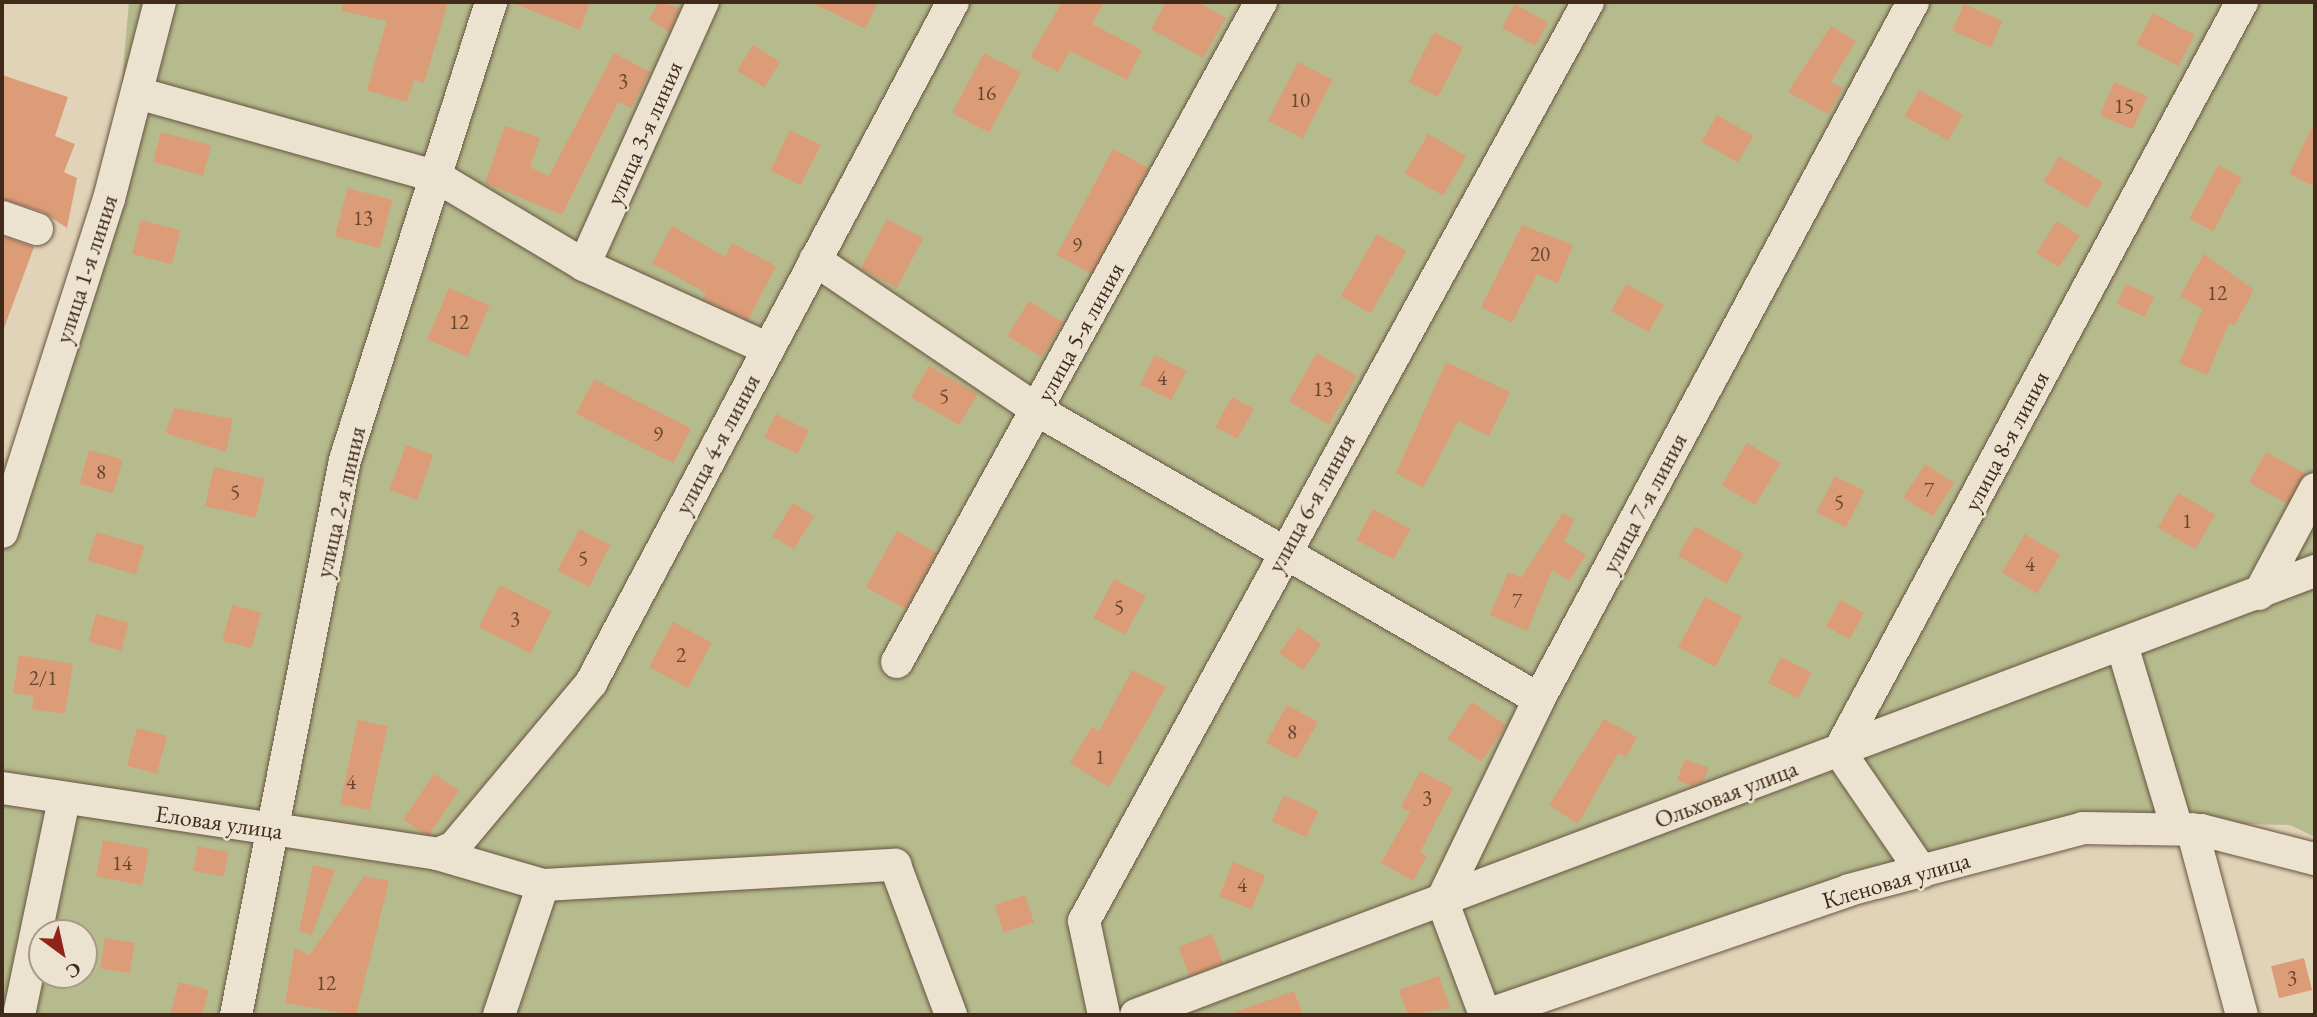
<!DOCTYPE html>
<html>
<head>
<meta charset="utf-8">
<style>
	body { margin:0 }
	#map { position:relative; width:2317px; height:1017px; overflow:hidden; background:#e1d3b7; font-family:"EB Garamond",serif }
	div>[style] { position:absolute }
	.green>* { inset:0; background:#b6bb8d }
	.building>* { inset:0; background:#dc9c77; transform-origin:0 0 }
	.roads { filter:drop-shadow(0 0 2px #695441) drop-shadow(0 0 2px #695441) }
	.minor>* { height:32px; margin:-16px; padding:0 16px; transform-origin:16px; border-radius:16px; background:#ece2d0 }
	span { translate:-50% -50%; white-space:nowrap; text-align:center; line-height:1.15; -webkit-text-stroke:5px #ece2d0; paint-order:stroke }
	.number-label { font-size:21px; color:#684631 }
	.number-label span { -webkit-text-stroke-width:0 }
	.street-label { font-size:24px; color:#412a1a }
	.frame { position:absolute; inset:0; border:4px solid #412a1a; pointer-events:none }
	.north { position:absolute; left:28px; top:919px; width:70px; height:70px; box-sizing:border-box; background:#ece2d0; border:2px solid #a89887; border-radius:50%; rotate:147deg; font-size:19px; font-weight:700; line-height:28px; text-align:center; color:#412a1a }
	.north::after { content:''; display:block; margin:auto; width:24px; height:32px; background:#8f2418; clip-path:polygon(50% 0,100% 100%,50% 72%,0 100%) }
</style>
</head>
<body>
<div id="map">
	<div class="green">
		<div style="clip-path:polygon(evenodd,129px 2px,2315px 2px,2315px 837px,2290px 825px,2115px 821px,1900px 877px,1464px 1015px,2px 1015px,2px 524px,110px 219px,129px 2px,42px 933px,84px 933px,84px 975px,42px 975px,42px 933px)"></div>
	</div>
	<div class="building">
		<div style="clip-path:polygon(343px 2px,448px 2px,424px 83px,414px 80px,407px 102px,367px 90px,387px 21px,342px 11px)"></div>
		<div style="clip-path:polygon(510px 2px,590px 2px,580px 30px)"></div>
		<div style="clip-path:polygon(659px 2px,680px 8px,669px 32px,649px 19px)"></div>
		<div style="clip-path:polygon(811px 2px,878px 2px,865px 29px)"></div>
		<div style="clip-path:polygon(1062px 2px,1104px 2px,1092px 24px,1142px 50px,1127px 80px,1070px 51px,1058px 72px,1030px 57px)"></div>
		<div style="clip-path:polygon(1166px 2px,1198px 2px,1226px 18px,1203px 58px,1151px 29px)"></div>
		<div style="left:1515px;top:4px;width:38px;height:27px;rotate:29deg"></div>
		<div style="left:1964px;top:4px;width:42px;height:29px;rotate:24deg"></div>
		<div style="left:2153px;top:13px;width:47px;height:35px;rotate:28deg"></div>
		<div style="clip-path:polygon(1831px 26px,1856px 41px,1831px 82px,1843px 88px,1828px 114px,1788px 92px)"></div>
		<div style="left:1434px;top:32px;width:33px;height:56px;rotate:27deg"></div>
		<div style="left:753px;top:45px;width:32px;height:30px;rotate:32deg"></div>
		<div style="clip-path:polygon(614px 53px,650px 72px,631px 108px,618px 102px,562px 215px,485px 183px,505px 126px,540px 138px,530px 167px,549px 176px)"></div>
		<div style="left:984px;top:53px;width:42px;height:68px;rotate:28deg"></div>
		<div style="left:1298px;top:62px;width:39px;height:66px;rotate:27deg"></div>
		<div style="clip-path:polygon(2px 75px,68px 97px,55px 136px,75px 144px,64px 172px,77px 178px,67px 228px,43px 212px,2px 199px)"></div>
		<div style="left:2114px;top:82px;width:36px;height:36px;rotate:23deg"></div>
		<div style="left:1919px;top:90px;width:50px;height:30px;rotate:29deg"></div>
		<div style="left:1717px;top:115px;width:42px;height:31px;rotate:30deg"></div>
		<div style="clip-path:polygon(2315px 121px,2315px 187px,2289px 174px)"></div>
		<div style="left:790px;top:130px;width:34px;height:45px;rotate:26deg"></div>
		<div style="left:161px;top:132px;width:52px;height:31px;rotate:15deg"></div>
		<div style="left:1428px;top:134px;width:44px;height:46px;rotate:30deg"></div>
		<div style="left:1113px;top:149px;width:40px;height:120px;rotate:28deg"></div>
		<div style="left:2059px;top:156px;width:51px;height:30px;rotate:31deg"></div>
		<div style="left:2218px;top:165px;width:27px;height:61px;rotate:28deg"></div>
		<div style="left:348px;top:188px;width:46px;height:50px;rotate:15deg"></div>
		<div style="left:887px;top:219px;width:41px;height:56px;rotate:28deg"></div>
		<div style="left:141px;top:220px;width:41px;height:35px;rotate:15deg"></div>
		<div style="left:2057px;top:221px;width:27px;height:38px;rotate:33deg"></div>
		<div style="clip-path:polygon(1522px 225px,1573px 245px,1558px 283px,1537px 274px,1512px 323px,1481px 307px)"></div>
		<div style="clip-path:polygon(672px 226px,725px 257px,732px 243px,776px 266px,748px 320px,703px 299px,706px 293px,652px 263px)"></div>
		<div style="left:1377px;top:234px;width:34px;height:72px;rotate:30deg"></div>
		<div style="clip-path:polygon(2px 236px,34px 247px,4px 328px,2px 327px)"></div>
		<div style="clip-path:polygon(2204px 254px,2254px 290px,2234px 326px,2229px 323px,2207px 375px,2179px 363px,2203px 309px,2180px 296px)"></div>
		<div style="left:1626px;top:284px;width:43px;height:31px;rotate:29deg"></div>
		<div style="left:2126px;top:284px;width:31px;height:22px;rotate:25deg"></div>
		<div style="left:449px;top:288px;width:44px;height:56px;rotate:23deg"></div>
		<div style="left:1029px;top:301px;width:40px;height:41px;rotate:32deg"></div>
		<div style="left:1317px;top:353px;width:46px;height:56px;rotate:30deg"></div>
		<div style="left:1155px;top:355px;width:35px;height:33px;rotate:27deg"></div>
		<div style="clip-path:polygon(1446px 362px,1510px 392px,1489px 436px,1458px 421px,1423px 488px,1396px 473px)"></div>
		<div style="left:929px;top:366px;width:56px;height:36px;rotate:30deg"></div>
		<div style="left:594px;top:379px;width:109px;height:39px;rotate:27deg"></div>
		<div style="left:1232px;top:397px;width:25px;height:34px;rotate:29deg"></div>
		<div style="clip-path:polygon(174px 408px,233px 419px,226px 452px,166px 433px)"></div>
		<div style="left:776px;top:414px;width:37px;height:26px;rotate:27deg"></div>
		<div style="left:1747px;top:443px;width:39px;height:49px;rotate:31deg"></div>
		<div style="left:406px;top:445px;width:29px;height:48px;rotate:20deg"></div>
		<div style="left:89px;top:450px;width:35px;height:35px;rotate:16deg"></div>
		<div style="left:2266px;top:452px;width:45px;height:35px;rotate:29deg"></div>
		<div style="left:1925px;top:464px;width:35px;height:40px;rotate:33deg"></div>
		<div style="left:214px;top:467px;width:52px;height:40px;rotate:13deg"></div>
		<div style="left:1835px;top:476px;width:33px;height:41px;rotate:27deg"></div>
		<div style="left:2178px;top:493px;width:43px;height:40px;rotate:30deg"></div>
		<div style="left:793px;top:503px;width:25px;height:39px;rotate:32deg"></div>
		<div style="left:1373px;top:509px;width:42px;height:35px;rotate:28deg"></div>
		<div style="clip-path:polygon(1563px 513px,1574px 519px,1564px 541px,1586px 555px,1569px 581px,1552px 570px,1527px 631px,1490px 615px,1508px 572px,1521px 578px)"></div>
		<div style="left:1695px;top:526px;width:56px;height:34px;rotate:30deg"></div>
		<div style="left:579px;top:529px;width:35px;height:47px;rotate:27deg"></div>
		<div style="left:897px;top:531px;width:45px;height:64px;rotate:29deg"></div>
		<div style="left:96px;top:532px;width:50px;height:30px;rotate:16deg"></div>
		<div style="left:2025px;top:534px;width:41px;height:45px;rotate:31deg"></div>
		<div style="left:1114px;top:579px;width:36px;height:44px;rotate:28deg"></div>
		<div style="left:500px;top:585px;width:58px;height:47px;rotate:27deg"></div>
		<div style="left:1705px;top:597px;width:42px;height:57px;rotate:28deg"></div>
		<div style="left:1840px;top:600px;width:27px;height:30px;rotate:28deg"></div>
		<div style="left:232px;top:605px;width:30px;height:37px;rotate:15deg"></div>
		<div style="left:96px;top:614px;width:34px;height:29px;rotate:15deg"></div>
		<div style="left:673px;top:622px;width:44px;height:51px;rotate:28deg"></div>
		<div style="left:1298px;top:627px;width:29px;height:32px;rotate:36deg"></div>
		<div style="clip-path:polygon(19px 655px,73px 664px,65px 714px,32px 709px,34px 696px,13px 693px)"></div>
		<div style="left:1781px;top:657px;width:34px;height:29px;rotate:27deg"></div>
		<div style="clip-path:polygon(1132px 670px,1166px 687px,1109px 787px,1070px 763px,1092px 727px,1099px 732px)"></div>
		<div style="left:1472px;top:702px;width:41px;height:44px;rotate:34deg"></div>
		<div style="left:1287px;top:705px;width:35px;height:43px;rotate:29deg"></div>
		<div style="clip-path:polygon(1604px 719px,1637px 737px,1626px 757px,1618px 753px,1578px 824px,1549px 805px)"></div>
		<div style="left:358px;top:720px;width:30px;height:86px;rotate:12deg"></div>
		<div style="left:137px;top:728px;width:31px;height:39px;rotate:15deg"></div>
		<div style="clip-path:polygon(1685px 759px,1709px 768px,1703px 782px,1692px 786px,1677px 780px)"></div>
		<div style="clip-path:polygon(1420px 771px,1453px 788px,1420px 852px,1427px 856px,1413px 881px,1381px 863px,1410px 812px,1401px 807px)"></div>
		<div style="left:434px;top:774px;width:30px;height:55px;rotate:34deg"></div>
		<div style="left:1284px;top:795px;width:38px;height:29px;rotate:25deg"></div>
		<div style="left:103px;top:840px;width:47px;height:37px;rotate:11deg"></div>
		<div style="left:198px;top:846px;width:31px;height:25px;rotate:11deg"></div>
		<div style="left:1233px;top:862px;width:35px;height:37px;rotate:22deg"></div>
		<div style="clip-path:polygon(313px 865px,335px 870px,312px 935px,299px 931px)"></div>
		<div style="clip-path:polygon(364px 876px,389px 881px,356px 1015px,285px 1003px,295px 948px,310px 955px)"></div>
		<div style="left:1025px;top:895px;width:29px;height:32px;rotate:72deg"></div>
		<div style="left:1212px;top:934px;width:31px;height:36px;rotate:69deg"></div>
		<div style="left:105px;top:938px;width:30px;height:31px;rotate:9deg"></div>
		<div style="left:2304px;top:958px;width:33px;height:34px;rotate:76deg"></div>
		<div style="clip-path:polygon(1439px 976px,1450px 1008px,1408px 1015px,1399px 990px)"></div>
		<div style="clip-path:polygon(179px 982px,209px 990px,202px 1015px,170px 1015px)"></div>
		<div style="clip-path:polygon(1294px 991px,1303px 1015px,1235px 1015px,1235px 1012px)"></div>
	</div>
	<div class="roads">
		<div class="minor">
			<div style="left:137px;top:93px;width:312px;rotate:15.6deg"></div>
			<div style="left:437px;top:177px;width:171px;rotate:30.9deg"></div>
			<div style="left:584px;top:265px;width:202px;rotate:24.5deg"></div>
			<div style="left:2px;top:217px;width:37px;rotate:19deg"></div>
			<div style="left:815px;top:260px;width:268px;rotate:34deg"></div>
			<div style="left:1037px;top:410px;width:579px;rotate:29.93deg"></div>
			<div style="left:584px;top:265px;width:289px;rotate:-65.7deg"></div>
			<div style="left:2px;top:532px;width:350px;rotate:-72.2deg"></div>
			<div style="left:109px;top:199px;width:203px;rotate:-75.5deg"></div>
			<div style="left:2259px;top:594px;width:119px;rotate:-61.9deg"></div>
			<div style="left:2122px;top:645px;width:191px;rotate:73.3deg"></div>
			<div style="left:897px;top:662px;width:754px;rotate:-61.12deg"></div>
			<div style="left:2px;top:788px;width:440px;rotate:8.6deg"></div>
			<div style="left:437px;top:854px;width:110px;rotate:16.3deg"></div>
			<div style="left:543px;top:885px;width:137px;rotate:108.7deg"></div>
			<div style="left:2192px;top:829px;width:193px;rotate:75deg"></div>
			<div style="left:437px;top:854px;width:18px;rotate:-22deg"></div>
			<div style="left:454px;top:847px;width:214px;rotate:-50.1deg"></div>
			<div style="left:591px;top:683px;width:771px;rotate:-62.01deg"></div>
			<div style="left:1922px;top:872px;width:147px;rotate:-124.4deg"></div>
			<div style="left:1839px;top:751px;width:851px;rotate:-61.72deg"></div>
			<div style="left:543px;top:885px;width:353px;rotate:-3.3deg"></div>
			<div style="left:895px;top:865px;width:160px;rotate:69.5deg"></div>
			<div style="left:19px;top:1015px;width:220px;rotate:-78.2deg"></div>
			<div style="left:236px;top:1015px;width:566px;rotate:-78.89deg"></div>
			<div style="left:345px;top:460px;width:481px;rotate:-72.3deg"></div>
			<div style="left:1104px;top:1015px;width:96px;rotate:-102deg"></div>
			<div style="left:1084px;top:921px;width:1048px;rotate:-61.26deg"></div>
			<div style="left:1136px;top:1015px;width:1260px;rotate:-20.64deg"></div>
			<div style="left:1485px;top:1015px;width:123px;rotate:-110.5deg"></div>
			<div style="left:1442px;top:900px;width:223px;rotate:-64.2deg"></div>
			<div style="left:1539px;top:699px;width:791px;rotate:-61.78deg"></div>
			<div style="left:1487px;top:1015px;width:383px;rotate:-19deg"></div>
			<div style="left:1849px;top:890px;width:242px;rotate:-14.8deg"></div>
			<div style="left:2083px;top:828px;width:118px;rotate:1deg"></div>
			<div style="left:2201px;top:830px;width:118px;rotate:14.3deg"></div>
		</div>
	</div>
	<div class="number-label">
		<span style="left:623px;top:81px">3</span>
		<span style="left:986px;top:93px">16</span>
		<span style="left:1300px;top:100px">10</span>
		<span style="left:2124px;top:106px">15</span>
		<span style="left:363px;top:218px">13</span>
		<span style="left:1077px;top:245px">9</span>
		<span style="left:1540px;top:254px">20</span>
		<span style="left:2217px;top:293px">12</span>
		<span style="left:459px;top:322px">12</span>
		<span style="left:1162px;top:378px">4</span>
		<span style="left:1323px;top:389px">13</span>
		<span style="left:944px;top:396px">5</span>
		<span style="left:658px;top:434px">9</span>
		<span style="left:101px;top:472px">8</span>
		<span style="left:1929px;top:490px">7</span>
		<span style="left:235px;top:492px">5</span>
		<span style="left:1839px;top:502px">5</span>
		<span style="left:2187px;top:521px">1</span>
		<span style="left:583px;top:558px">5</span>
		<span style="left:2030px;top:564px">4</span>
		<span style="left:1517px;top:601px">7</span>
		<span style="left:1119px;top:607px">5</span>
		<span style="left:515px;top:619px">3</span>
		<span style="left:681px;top:655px">2</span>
		<span style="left:43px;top:678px">2/1</span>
		<span style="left:1292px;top:732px">8</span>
		<span style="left:1100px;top:757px">1</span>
		<span style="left:351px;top:782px">4</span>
		<span style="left:1427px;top:798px">3</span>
		<span style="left:122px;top:863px">14</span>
		<span style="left:1242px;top:885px">4</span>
		<span style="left:2292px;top:978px">3</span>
		<span style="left:326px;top:983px">12</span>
	</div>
	<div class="street-label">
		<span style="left:644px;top:133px;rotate:-66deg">улица 3-я линия</span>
		<span style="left:86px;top:269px;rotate:-72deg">улица 1-я линия</span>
		<span style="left:1080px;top:332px;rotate:-61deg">улица 5-я линия</span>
		<span style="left:2006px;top:441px;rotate:-62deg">улица 8-я линия</span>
		<span style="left:717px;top:444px;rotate:-62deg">улица 4-я линия</span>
		<span style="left:340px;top:502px;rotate:-77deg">улица 2-я линия</span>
		<span style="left:1311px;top:503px;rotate:-61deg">улица 6-я линия</span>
		<span style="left:1644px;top:503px;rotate:-62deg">улица 7-я линия</span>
		<span style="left:1726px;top:794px;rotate:-21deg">Ольховая улица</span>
		<span style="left:219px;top:822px;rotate:8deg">Еловая улица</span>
		<span style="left:1896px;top:880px;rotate:-16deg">Кленовая улица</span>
	</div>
	<div class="frame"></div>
	<div class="north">С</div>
</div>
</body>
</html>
